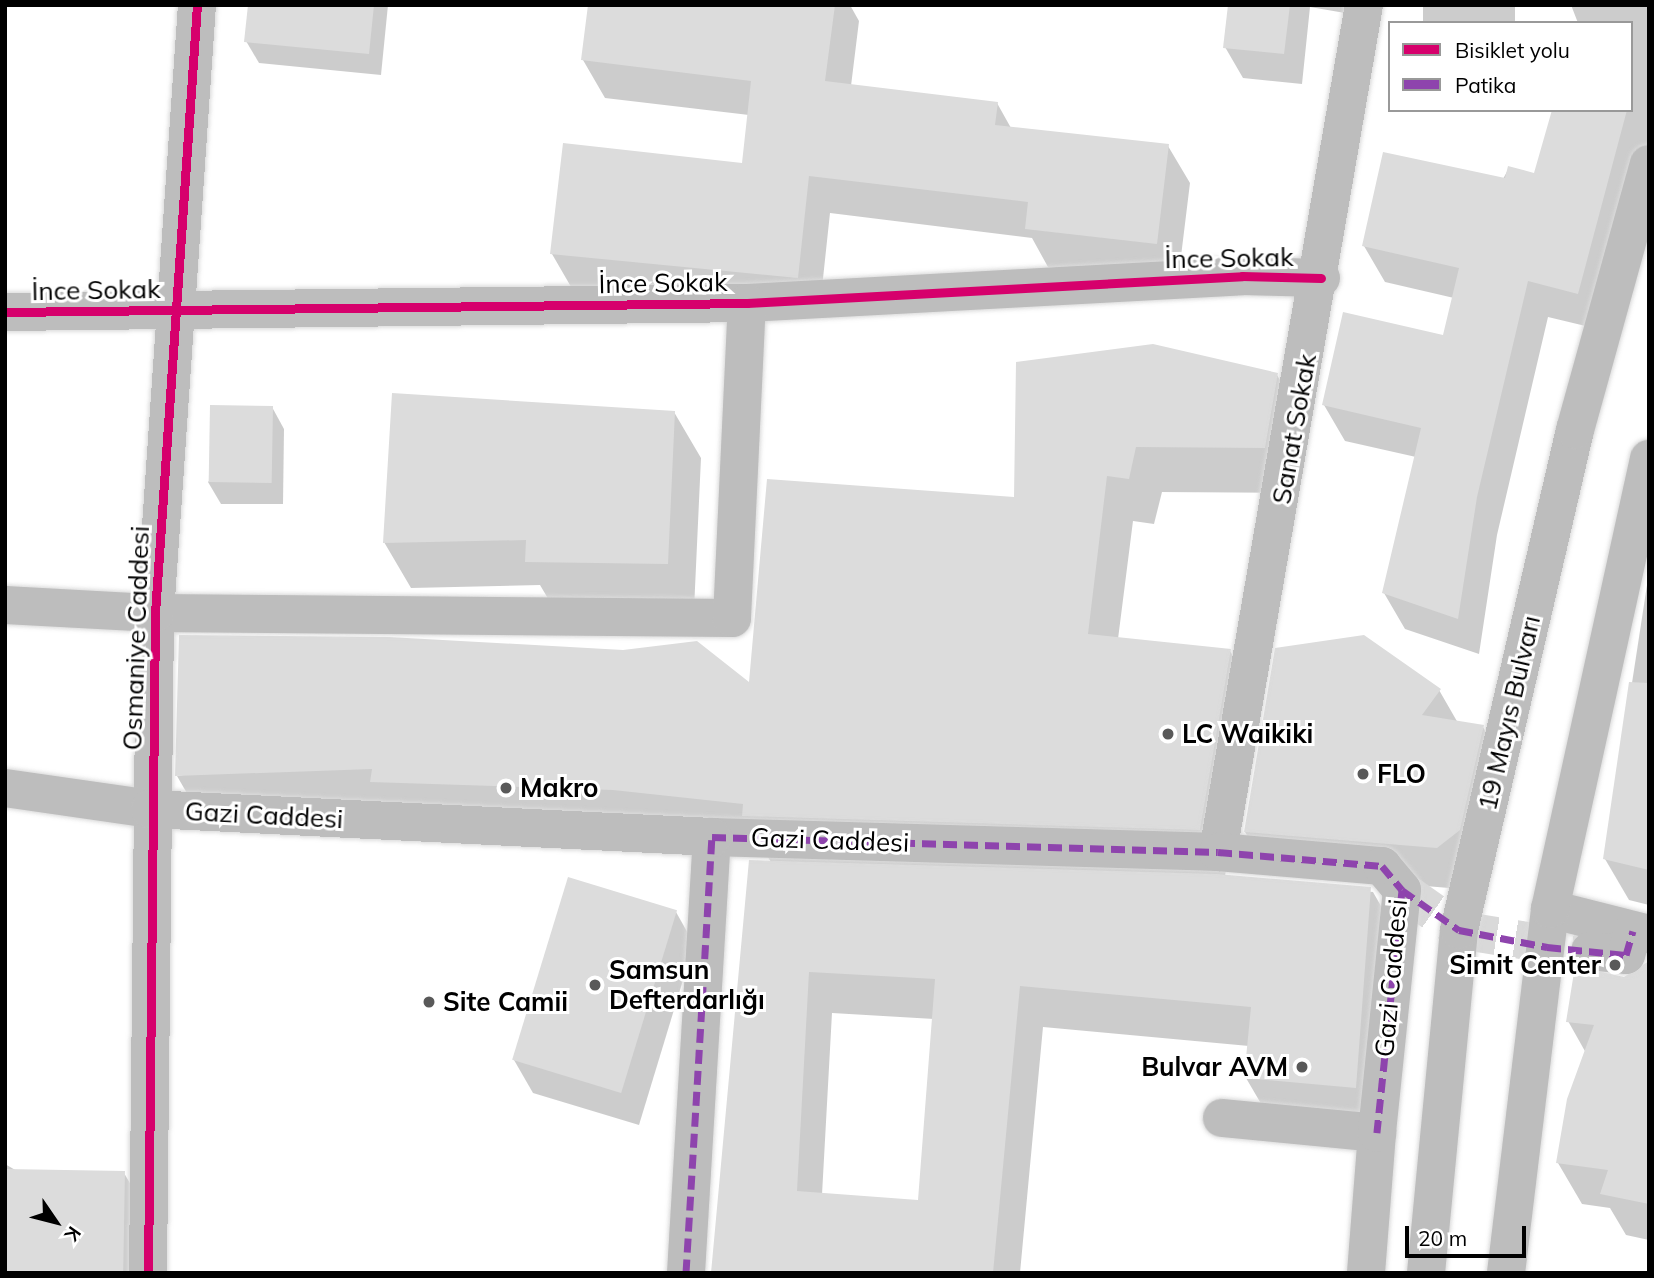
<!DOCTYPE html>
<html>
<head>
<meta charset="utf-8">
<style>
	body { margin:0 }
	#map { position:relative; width:1654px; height:1278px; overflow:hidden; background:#fff; font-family:Mulish,sans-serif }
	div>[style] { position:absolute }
	.shadow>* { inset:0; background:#0003; transform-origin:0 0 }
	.building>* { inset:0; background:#dcdcdc; transform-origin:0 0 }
	.minor-tunnel>* { height:38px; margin-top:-19px; transform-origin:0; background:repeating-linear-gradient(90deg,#d9d9d9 0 38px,transparent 0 57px) }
	.roads { filter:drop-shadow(0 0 2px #dbdbdb) drop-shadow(0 0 2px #dbdbdb) }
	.minor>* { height:38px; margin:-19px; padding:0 19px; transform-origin:19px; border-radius:19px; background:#bdbdbd }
	.major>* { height:38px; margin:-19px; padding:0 19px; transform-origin:19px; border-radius:19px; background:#bdbdbd }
	.quiet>* { height:7px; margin-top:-3.5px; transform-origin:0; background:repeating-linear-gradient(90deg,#8e44ad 0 14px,transparent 0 21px) }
	.cycleway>* { height:9px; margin:-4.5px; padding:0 4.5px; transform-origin:4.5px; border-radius:4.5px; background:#d6006c }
	.dots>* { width:19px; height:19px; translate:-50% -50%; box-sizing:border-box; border:4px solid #fff; border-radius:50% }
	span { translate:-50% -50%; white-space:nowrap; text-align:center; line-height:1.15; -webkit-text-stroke:6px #fff; paint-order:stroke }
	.street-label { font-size:26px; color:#000 }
	.poi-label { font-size:26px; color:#000; font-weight:700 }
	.left { translate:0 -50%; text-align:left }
	.right { translate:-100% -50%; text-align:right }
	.frame { position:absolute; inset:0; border:7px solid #000; pointer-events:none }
	.legend { position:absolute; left:1388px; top:21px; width:245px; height:91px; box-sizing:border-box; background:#fff; border:2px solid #999; margin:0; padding:9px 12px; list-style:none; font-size:21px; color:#000 }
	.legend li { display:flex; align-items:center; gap:14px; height:35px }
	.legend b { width:35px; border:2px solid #999 }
	.north { position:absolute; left:21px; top:1187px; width:70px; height:70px; -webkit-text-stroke:5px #fff; paint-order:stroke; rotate:125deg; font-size:19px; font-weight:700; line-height:28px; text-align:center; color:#000 }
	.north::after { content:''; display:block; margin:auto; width:24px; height:32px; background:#000; clip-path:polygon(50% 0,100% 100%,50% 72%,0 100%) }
	.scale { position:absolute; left:1405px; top:1226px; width:121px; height:32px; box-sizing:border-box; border:4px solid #000; border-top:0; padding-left:9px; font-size:21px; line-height:24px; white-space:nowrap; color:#000; -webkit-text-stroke:5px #fff; paint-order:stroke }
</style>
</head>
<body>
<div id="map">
	<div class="shadow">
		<div style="clip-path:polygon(250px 5px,388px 5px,381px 75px,259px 63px,246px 41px)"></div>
		<div style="clip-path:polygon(590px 5px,850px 5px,859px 21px,851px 86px,997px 103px,1011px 128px,1168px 146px,1190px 183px,1178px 281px,1048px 267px,1032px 238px,830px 213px,819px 316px,574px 292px,552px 254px,743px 165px,749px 115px,605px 98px,583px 60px)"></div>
		<div style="clip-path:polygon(1230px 5px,1346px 5px,1345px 13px,1310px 7px,1302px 84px,1243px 78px,1225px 47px)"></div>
		<div style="left:1423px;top:5px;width:92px;height:18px"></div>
		<div style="clip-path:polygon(1571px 5px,1649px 5px,1649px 150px,1598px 329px,1548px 317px,1497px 535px,1479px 654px,1405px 629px,1384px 593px,1416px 457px,1345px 441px,1324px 405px,1445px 337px,1454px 298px,1385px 282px,1364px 246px,1493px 197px,1509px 168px,1535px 175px,1554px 110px,1631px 110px,1631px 23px,1578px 23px)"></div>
		<div style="clip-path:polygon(evenodd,1277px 375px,1304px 421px,1291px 493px,1162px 492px,1154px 524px,1133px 521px,1118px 639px,1230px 651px,1256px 696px,1225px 876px,1373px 892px,1397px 934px,1379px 1129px,1270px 1119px,1246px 1078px,1249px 1046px,1043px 1027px,1020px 1273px,713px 1273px,771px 862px,763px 849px,203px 821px,177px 776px,751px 686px,1016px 499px,1277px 375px,832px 1013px,934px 1019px,919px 1202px,822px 1195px,832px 1013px)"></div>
		<div style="clip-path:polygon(272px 407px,284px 429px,283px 504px,221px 504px,208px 482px)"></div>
		<div style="clip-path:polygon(674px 412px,701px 458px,694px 610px,553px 607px,540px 585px,411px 588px,384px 542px)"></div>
		<div style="clip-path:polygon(1649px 572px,1649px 905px,1629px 900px,1605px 859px)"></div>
		<div style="clip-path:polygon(1439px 690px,1458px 723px,1483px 727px,1507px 769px,1461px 889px,1269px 873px,1245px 832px)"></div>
		<div style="clip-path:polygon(676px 912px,694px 944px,639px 1125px,533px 1093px,514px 1060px)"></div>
		<div style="clip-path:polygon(1649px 963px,1649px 1240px,1626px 1235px,1610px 1208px,1582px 1204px,1558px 1163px,1586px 1053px,1568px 1021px)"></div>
		<div style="clip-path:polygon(5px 1164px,17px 1171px,124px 1173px,147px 1212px,146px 1273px,5px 1273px)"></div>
	</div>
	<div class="building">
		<div style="clip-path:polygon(248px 5px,374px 5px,369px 54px,244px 42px)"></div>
		<div style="clip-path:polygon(588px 5px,835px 5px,825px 81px,998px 102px,995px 125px,1169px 144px,1157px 244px,1025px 229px,1028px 202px,809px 176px,798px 278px,550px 254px,563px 143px,742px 163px,751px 81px,581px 60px)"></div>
		<div style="clip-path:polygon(1228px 5px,1290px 5px,1284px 54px,1223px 48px)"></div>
		<div style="clip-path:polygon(1552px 110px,1627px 110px,1578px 294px,1528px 281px,1477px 497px,1458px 619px,1382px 593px,1421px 428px,1322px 405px,1343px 312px,1443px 335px,1459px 268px,1362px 246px,1383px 152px,1505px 178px,1508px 166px,1534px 173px)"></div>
		<div style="clip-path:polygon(1153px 344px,1278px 373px,1265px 448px,1136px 447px,1129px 479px,1107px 476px,1088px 634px,1231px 649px,1200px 830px,742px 816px,743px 804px,613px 790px,370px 782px,372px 769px,175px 776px,179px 635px,389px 637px,623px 650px,697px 641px,749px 682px,767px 479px,1014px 497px,1016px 362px)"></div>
		<div style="clip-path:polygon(392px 393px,675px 411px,668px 564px,525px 562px,526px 540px,383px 543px)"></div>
		<div style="left:273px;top:406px;width:77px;height:63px;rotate:91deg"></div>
		<div style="clip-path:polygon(1364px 635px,1441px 689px,1422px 715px,1484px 725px,1460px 830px,1437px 848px,1244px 832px,1275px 648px)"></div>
		<div style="clip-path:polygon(1629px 682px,1649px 683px,1649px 870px,1603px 859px)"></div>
		<div style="clip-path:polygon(evenodd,749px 860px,1217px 874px,1371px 887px,1356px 1088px,1244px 1078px,1251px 1007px,1020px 986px,993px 1273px,711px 1273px,749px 860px,809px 972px,935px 979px,918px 1200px,797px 1191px,809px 972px)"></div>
		<div style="left:568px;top:877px;width:114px;height:191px;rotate:17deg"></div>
		<div style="clip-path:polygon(1649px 961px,1649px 1204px,1600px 1194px,1608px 1170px,1556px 1163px,1567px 1099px,1594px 1025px,1566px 1022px,1575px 966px,1624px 977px)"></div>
		<div style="left:5px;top:1169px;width:120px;height:104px;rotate:1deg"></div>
	</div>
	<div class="minor-tunnel">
		<div style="left:1402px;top:890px;width:70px;rotate:35.1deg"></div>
		<div style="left:1459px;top:930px;width:133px;rotate:9.1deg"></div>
	</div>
	<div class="roads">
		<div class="minor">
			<div style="left:5px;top:312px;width:742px;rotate:-0.69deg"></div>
			<div style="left:747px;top:303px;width:496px;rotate:-3.1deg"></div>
			<div style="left:1242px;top:276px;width:79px;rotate:1.5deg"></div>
			<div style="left:5px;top:605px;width:150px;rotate:3.1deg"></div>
			<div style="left:155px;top:613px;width:577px;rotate:0.5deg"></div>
			<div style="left:732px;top:618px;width:315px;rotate:-87.3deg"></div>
			<div style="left:1218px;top:852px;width:859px;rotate:-80.22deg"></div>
			<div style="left:1550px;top:909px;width:102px;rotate:14.2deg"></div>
			<div style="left:1590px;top:951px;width:36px;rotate:6deg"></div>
			<div style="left:1626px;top:955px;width:25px;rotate:-74deg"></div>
			<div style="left:1222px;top:1118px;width:156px;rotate:5.5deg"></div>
			<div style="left:1377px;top:1133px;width:140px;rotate:94.5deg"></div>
			<div style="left:148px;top:1273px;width:660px;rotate:-89.39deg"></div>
			<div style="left:155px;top:613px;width:609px;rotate:-86.05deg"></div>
			<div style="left:686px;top:1273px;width:437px;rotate:-86.6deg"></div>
			<div style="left:712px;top:837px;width:506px;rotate:1.7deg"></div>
			<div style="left:1218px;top:852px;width:165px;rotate:4.9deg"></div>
			<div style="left:1382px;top:866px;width:31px;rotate:50deg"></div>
			<div style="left:1402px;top:890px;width:244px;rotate:95.9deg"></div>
		</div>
		<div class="major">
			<div style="left:5px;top:788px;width:147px;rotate:8.2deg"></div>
			<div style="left:150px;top:809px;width:563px;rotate:2.85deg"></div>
			<div style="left:1426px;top:1273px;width:345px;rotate:-84.5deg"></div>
			<div style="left:1459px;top:930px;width:513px;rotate:-76.94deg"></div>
			<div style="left:1575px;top:430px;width:276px;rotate:-74.5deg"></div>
			<div style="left:1506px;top:1273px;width:367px;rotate:-83.1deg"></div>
			<div style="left:1550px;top:909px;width:461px;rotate:-77.6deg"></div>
		</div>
	</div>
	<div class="quiet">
		<div style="left:1402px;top:890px;width:70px;rotate:35.1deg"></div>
		<div style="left:1459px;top:930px;width:90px;rotate:10.9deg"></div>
		<div style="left:1547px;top:947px;width:79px;rotate:5.8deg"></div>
		<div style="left:1626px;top:955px;width:25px;rotate:-74deg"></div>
		<div style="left:686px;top:1273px;width:437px;rotate:-86.6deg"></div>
		<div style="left:712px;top:837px;width:506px;rotate:1.7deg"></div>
		<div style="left:1218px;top:852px;width:165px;rotate:4.9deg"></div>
		<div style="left:1382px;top:866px;width:31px;rotate:50deg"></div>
		<div style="left:1402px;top:890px;width:244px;rotate:95.9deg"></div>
	</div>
	<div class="cycleway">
		<div style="left:5px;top:312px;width:742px;rotate:-0.69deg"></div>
		<div style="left:747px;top:303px;width:496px;rotate:-3.1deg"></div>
		<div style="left:1242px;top:276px;width:79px;rotate:1.5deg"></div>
		<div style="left:148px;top:1273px;width:660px;rotate:-89.39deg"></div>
		<div style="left:155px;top:613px;width:609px;rotate:-86.05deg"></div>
	</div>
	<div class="dots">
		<div style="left:1168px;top:734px;background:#595959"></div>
		<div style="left:1363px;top:774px;background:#595959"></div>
		<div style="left:506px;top:788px;background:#595959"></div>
		<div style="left:1615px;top:965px;background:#595959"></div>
		<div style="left:595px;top:985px;background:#595959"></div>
		<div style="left:429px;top:1002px;background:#595959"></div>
		<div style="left:1302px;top:1067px;background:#595959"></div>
	</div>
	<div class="street-label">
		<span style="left:1229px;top:258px;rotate:-1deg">İnce Sokak</span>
		<span style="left:663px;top:283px;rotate:-1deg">İnce Sokak</span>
		<span style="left:96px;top:290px;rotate:-1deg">İnce Sokak</span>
		<span style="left:1294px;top:429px;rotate:-80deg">Sanat Sokak</span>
		<span style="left:136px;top:638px;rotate:-88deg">Osmaniye Caddesi</span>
		<span style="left:1509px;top:713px;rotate:-77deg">19 Mayıs Bulvarı</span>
		<span style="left:264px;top:815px;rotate:3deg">Gazi Caddesi</span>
		<span style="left:830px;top:840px;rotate:2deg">Gazi Caddesi</span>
		<span style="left:1391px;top:978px;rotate:-85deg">Gazi Caddesi</span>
	</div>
	<div class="poi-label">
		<span class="left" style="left:1182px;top:734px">LC Waikiki</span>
		<span class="left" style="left:1377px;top:774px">FLO</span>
		<span class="left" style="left:520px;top:788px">Makro</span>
		<span class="right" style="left:1601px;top:965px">Simit Center</span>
		<span class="left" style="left:609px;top:985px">Samsun<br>Defterdarlığı</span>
		<span class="left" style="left:443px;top:1002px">Site Camii</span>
		<span class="right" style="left:1288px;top:1067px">Bulvar AVM</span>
	</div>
	<div class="frame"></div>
	<ul class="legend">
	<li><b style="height:9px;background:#d6006c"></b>Bisiklet yolu</li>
	<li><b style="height:9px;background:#8e44ad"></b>Patika</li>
	</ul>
	<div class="north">K</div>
	<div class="scale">20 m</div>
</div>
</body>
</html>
